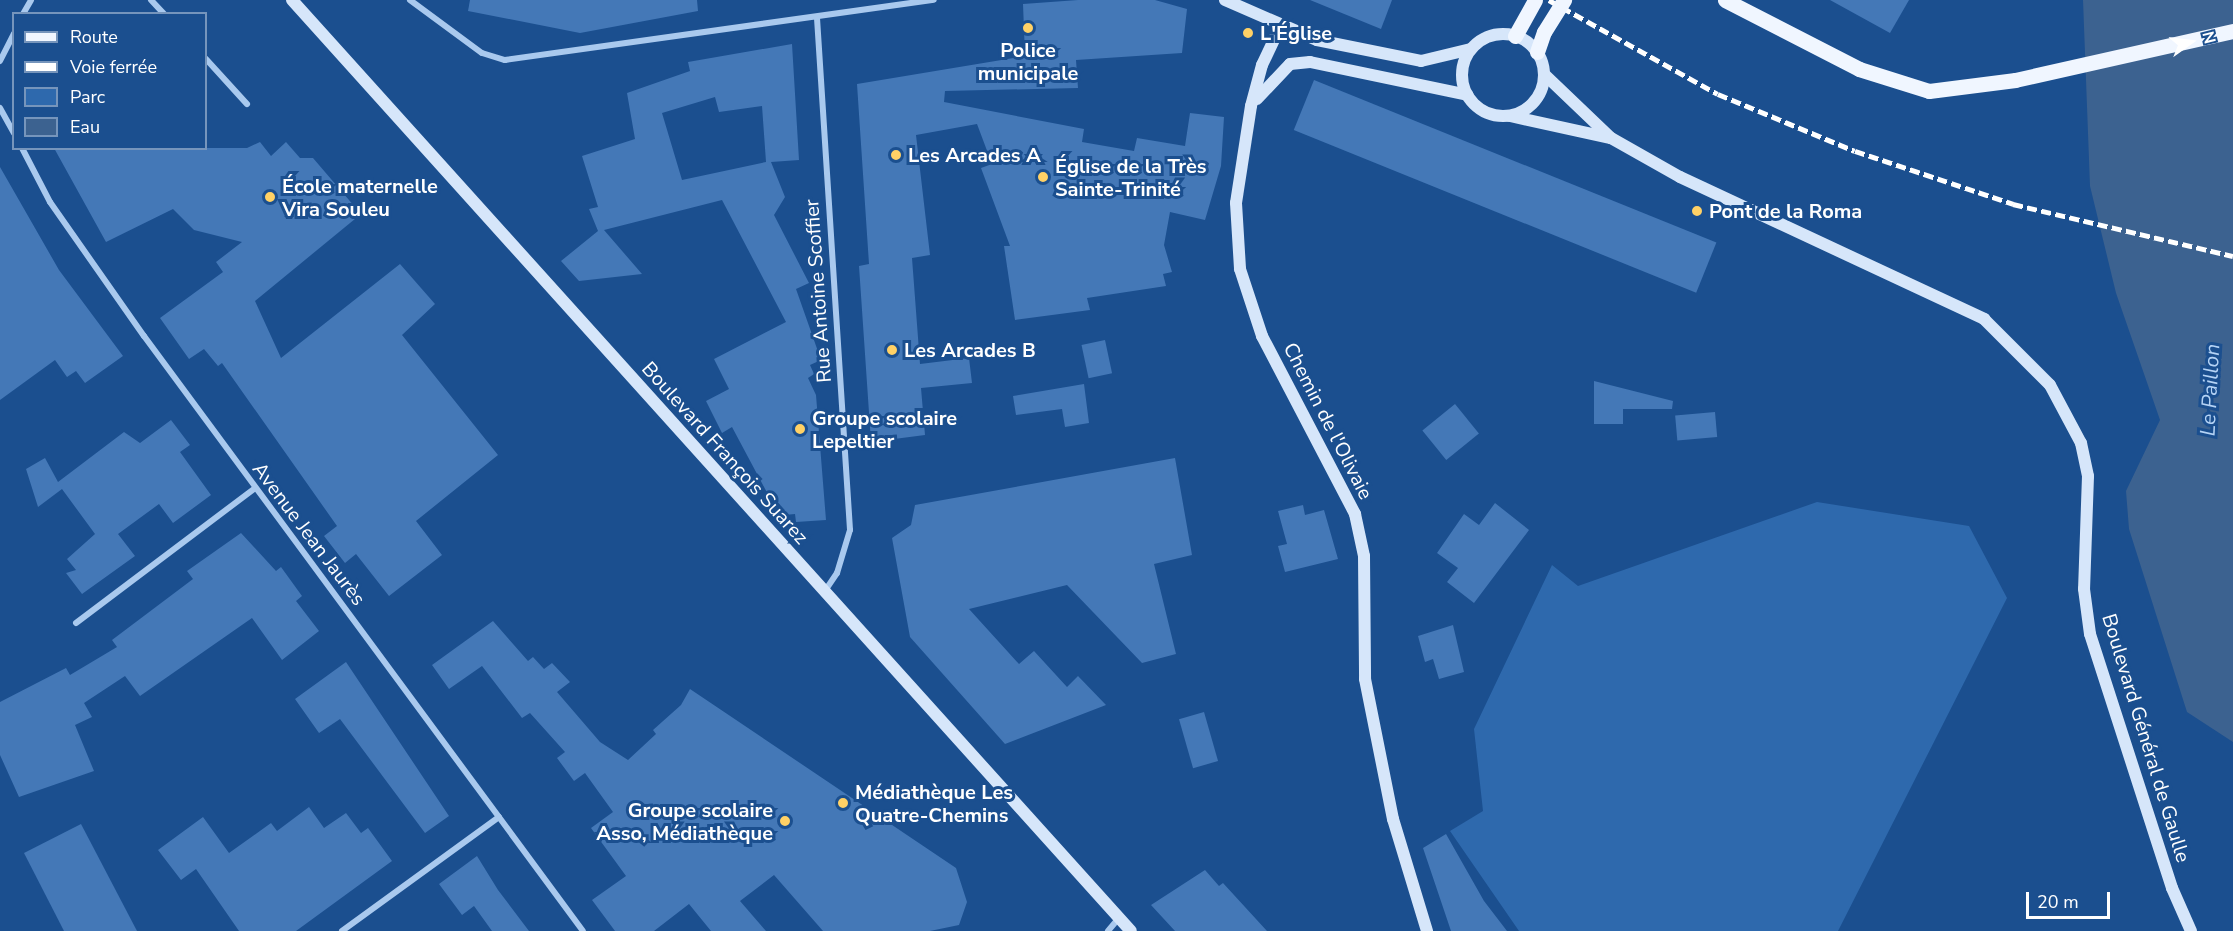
<!DOCTYPE html>
<html>
<head>
<meta charset="utf-8">
<style>
	body { margin:0 }
	#map { position:relative; width:2233px; height:931px; overflow:hidden; background:#1b4f8f; font-family:"Nunito Sans",sans-serif }
	div>[style] { position:absolute }
	.green>* { inset:0; background:#2e69ad }
	.water>* { inset:0; background:#3c6290 }
	.building>* { inset:0; background:#4478b7; transform-origin:0 0 }
	.street>* { height:6px; margin:-3px; padding:0 3px; transform-origin:3px; border-radius:3px; background:#a9c9ee }
	.secondary>* { height:12px; margin:-6px; padding:0 6px; transform-origin:6px; border-radius:6px; background:#d6e6fa }
	.secondary>.ring { margin:-6px; padding:0; box-sizing:content-box; background:none; border:12px solid #d6e6fa; border-radius:50% }
	.primary>* { height:15px; margin:-7.5px; padding:0 7.5px; transform-origin:7.5px; border-radius:7.5px; background:#f0f6ff }
	.rail>* { height:4.5px; margin-top:-2.25px; transform-origin:0; background:repeating-linear-gradient(90deg,#fff 0 10px,transparent 0 14.5px) }
	.primary-bridge>* { height:15px; margin:-7.5px; padding:0 7.5px; transform-origin:7.5px; border-radius:7.5px; background:#f0f6ff }
	.dots>* { width:16px; height:16px; translate:-50% -50%; box-sizing:border-box; border:3px solid #1b4f8f; border-radius:50% }
	span { translate:-50% -50%; white-space:nowrap; text-align:center; line-height:1.15; -webkit-text-stroke:6px #1b4f8f; paint-order:stroke }
	.poi-label { font-size:20px; color:#fff; font-weight:700 }
	.left { translate:0 -50%; text-align:left }
	.right { translate:-100% -50%; text-align:right }
	.street-label { font-size:20px; color:#fff }
	.water-label { font-size:21px; color:#b5d3f5; font-style:italic }
	.legend { position:absolute; left:12px; top:12px; width:195px; height:138px; box-sizing:border-box; background:#1b4f8f; border:2px solid #7695bc; margin:0; padding:8px 10px; list-style:none; font-size:18px; color:#fff }
	.legend li { display:flex; align-items:center; gap:12px; height:30px }
	.legend b { width:30px; border:2px solid #7695bc }
	.north { position:absolute; left:2161px; top:12px; width:60px; height:60px; -webkit-text-stroke:4px #1b4f8f; paint-order:stroke; rotate:76deg; font-size:16px; font-weight:700; line-height:24px; text-align:center; color:#fff }
	.north::after { content:''; display:block; margin:auto; width:21px; height:27px; background:#fff; clip-path:polygon(50% 0,100% 100%,50% 72%,0 100%) }
	.scale { position:absolute; left:2026px; top:892px; width:84px; height:27px; box-sizing:border-box; border:3px solid #fff; border-top:0; padding-left:8px; font-size:18px; line-height:21px; white-space:nowrap; color:#fff; -webkit-text-stroke:4px #1b4f8f; paint-order:stroke }
</style>
</head>
<body>
<div id="map">
	<div class="green">
		<div style="clip-path:polygon(1817px 502px,1969px 526px,2007px 598px,1838px 931px,1519px 931px,1450px 831px,1483px 811px,1474px 729px,1552px 565px,1578px 586px)"></div>
	</div>
	<div class="water">
		<div style="clip-path:polygon(2083px 0,2233px 0,2233px 742px,2187px 712px,2129px 529px,2126px 491px,2160px 420px,2116px 293px,2090px 186px)"></div>
	</div>
	<div class="building">
		<div style="clip-path:polygon(470px 0,697px 0,698px 11px,580px 33px,468px 11px)"></div>
		<div style="clip-path:polygon(1078px 0,1155px 0,1187px 9px,1182px 53px,1076px 60px,1078px 88px,945px 91px,944px 102px,1084px 129px,1082px 142px,1134px 151px,1137px 138px,1185px 146px,1190px 113px,1224px 117px,1221px 166px,1205px 220px,1170px 212px,1164px 245px,1172px 272px,1163px 274px,1166px 286px,1087px 298px,1090px 310px,1015px 320px,1004px 246px,1010px 246px,981px 168px,992px 164px,977px 124px,916px 135px,930px 255px,912px 258px,920px 364px,969px 358px,972px 383px,921px 388px,925px 435px,871px 442px,859px 266px,869px 264px,857px 84px,1025px 56px,1023px 4px)"></div>
		<div style="clip-path:polygon(1310px 0,1392px 0,1381px 29px)"></div>
		<div style="clip-path:polygon(1830px 0,1909px 0,1890px 33px)"></div>
		<div style="clip-path:polygon(evenodd,792px 44px,799px 160px,771px 162px,785px 197px,774px 215px,809px 283px,796px 289px,821px 360px,810px 365px,814px 374px,808px 378px,816px 395px,826px 520px,796px 522px,795px 514px,784px 515px,771px 500px,732px 427px,722px 433px,706px 401px,729px 389px,714px 359px,786px 322px,722px 200px,604px 230px,642px 274px,579px 281px,561px 261px,598px 231px,589px 209px,598px 207px,582px 156px,635px 139px,627px 93px,690px 71px,688px 62px,792px 44px,715px 97px,719px 112px,762px 106px,766px 162px,682px 180px,662px 113px,715px 97px)"></div>
		<div style="left:1314px;top:80px;width:434px;height:54px;rotate:22deg"></div>
		<div style="clip-path:polygon(260px 142px,271px 156px,286px 142px,300px 158px,313px 158px,361px 214px,255px 301px,281px 358px,400px 264px,435px 304px,402px 335px,498px 455px,416px 521px,442px 555px,389px 596px,356px 554px,345px 563px,324px 536px,337px 526px,222px 363px,218px 366px,204px 349px,189px 359px,160px 318px,223px 272px,216px 262px,242px 242px,194px 230px,173px 209px,106px 242px,54px 148px,247px 148px)"></div>
		<div style="clip-path:polygon(0 167px,59px 270px,123px 356px,85px 383px,76px 371px,67px 377px,55px 360px,0 400px)"></div>
		<div style="left:1105px;top:340px;width:34px;height:24px;rotate:78deg"></div>
		<div style="clip-path:polygon(1594px 381px,1673px 401px,1672px 409px,1623px 409px,1623px 424px,1594px 424px)"></div>
		<div style="clip-path:polygon(1084px 384px,1089px 423px,1065px 427px,1062px 409px,1016px 415px,1013px 396px)"></div>
		<div style="left:1455px;top:404px;width:38px;height:42px;rotate:51deg"></div>
		<div style="left:1715px;top:412px;width:25px;height:40px;rotate:85deg"></div>
		<div style="clip-path:polygon(171px 420px,190px 445px,180px 452px,211px 495px,173px 523px,159px 504px,118px 534px,135px 556px,82px 594px,66px 573px,76px 570px,67px 559px,95px 534px,62px 489px,38px 507px,26px 469px,45px 458px,58px 482px,124px 432px,140px 443px)"></div>
		<div style="clip-path:polygon(1175px 458px,1192px 555px,1154px 564px,1176px 654px,1142px 663px,1067px 585px,969px 609px,1019px 664px,1034px 651px,1067px 687px,1078px 676px,1106px 705px,1005px 744px,910px 637px,892px 538px,911px 525px,915px 505px)"></div>
		<div style="clip-path:polygon(1495px 503px,1529px 530px,1474px 603px,1447px 582px,1458px 568px,1437px 553px,1464px 514px,1479px 525px)"></div>
		<div style="clip-path:polygon(1303px 505px,1305px 515px,1324px 510px,1338px 559px,1285px 572px,1278px 546px,1287px 544px,1278px 511px)"></div>
		<div style="clip-path:polygon(241px 533px,276px 571px,281px 567px,302px 596px,296px 601px,319px 631px,282px 660px,252px 618px,140px 696px,125px 676px,84px 703px,92px 717px,75px 725px,94px 771px,19px 797px,0 755px,0 702px,66px 668px,70px 675px,117px 647px,112px 640px,193px 579px,187px 571px)"></div>
		<div style="clip-path:polygon(493px 621px,528px 661px,533px 657px,544px 669px,552px 663px,570px 682px,557px 692px,600px 742px,628px 760px,656px 734px,653px 730px,681px 705px,690px 689px,956px 868px,967px 902px,959px 925px,930px 931px,823px 931px,774px 875px,740px 901px,766px 931px,711px 931px,689px 904px,654px 931px,615px 931px,592px 900px,626px 876px,591px 828px,613px 812px,585px 773px,574px 781px,557px 758px,565px 752px,530px 713px,522px 718px,482px 666px,449px 689px,432px 665px)"></div>
		<div style="clip-path:polygon(1453px 625px,1464px 672px,1439px 679px,1433px 659px,1425px 662px,1418px 636px)"></div>
		<div style="clip-path:polygon(346px 662px,449px 816px,425px 833px,340px 719px,319px 733px,295px 699px)"></div>
		<div style="left:1204px;top:712px;width:51px;height:26px;rotate:74deg"></div>
		<div style="clip-path:polygon(309px 807px,324px 828px,346px 813px,361px 833px,368px 828px,392px 861px,296px 931px,239px 931px,196px 869px,181px 880px,158px 850px,203px 817px,229px 853px,271px 823px,277px 831px)"></div>
		<div style="clip-path:polygon(81px 824px,137px 931px,64px 931px,24px 853px)"></div>
		<div style="clip-path:polygon(1446px 834px,1484px 901px,1507px 931px,1451px 931px,1423px 848px)"></div>
		<div style="clip-path:polygon(477px 856px,498px 890px,529px 931px,492px 931px,474px 906px,462px 915px,439px 884px)"></div>
		<div style="clip-path:polygon(1205px 870px,1219px 886px,1223px 883px,1267px 931px,1175px 931px,1151px 905px)"></div>
	</div>
	<div class="street">
		<div style="left:151px;top:0;width:19px;rotate:47deg"></div>
		<div style="left:410px;top:0;width:89px;rotate:36.4deg"></div>
		<div style="left:482px;top:53px;width:24px;rotate:17deg"></div>
		<div style="left:505px;top:60px;width:433px;rotate:-8deg"></div>
		<div style="left:23px;top:14px;width:16px;rotate:-60deg"></div>
		<div style="left:817px;top:18px;width:513px;rotate:86.31deg"></div>
		<div style="left:850px;top:530px;width:45px;rotate:106.8deg"></div>
		<div style="left:837px;top:573px;width:23px;rotate:124deg"></div>
		<div style="left:206px;top:59px;width:61px;rotate:47.7deg"></div>
		<div style="left:0;top:61px;width:31px;rotate:-63deg"></div>
		<div style="left:0;top:108px;width:29px;rotate:61deg"></div>
		<div style="left:22px;top:148px;width:61px;rotate:62.6deg"></div>
		<div style="left:50px;top:202px;width:164px;rotate:55deg"></div>
		<div style="left:144px;top:336px;width:739px;rotate:53.58deg"></div>
		<div style="left:76px;top:623px;width:223px;rotate:-37deg"></div>
		<div style="left:342px;top:931px;width:194px;rotate:-36deg"></div>
		<div style="left:1108px;top:931px;width:17px;rotate:-50deg"></div>
	</div>
	<div class="secondary">
		<div style="left:292px;top:0;width:1253px;rotate:47.98deg"></div>
		<div style="left:1225px;top:0;width:100px;rotate:23.5deg"></div>
		<div style="left:1317px;top:40px;width:106px;rotate:11.4deg"></div>
		<div style="left:1421px;top:61px;width:51px;rotate:-13.5deg"></div>
		<div style="left:1281px;top:25px;width:44px;rotate:115.4deg"></div>
		<div style="left:1262px;top:65px;width:42px;rotate:105deg"></div>
		<div style="left:1251px;top:106px;width:98px;rotate:98.8deg"></div>
		<div style="left:1236px;top:203px;width:66px;rotate:86.5deg"></div>
		<div style="left:1240px;top:269px;width:71px;rotate:71.8deg"></div>
		<div style="left:1262px;top:336px;width:201px;rotate:62.4deg"></div>
		<div style="left:1355px;top:514px;width:43px;rotate:77.9deg"></div>
		<div style="left:1364px;top:556px;width:123px;rotate:89.5deg"></div>
		<div style="left:1365px;top:679px;width:143px;rotate:78.7deg"></div>
		<div style="left:1393px;top:819px;width:117px;rotate:73.1deg"></div>
		<div class="ring" style="left:1462px;top:34px;width:70px;height:70px"></div>
		<div style="left:1544px;top:74px;width:93px;rotate:43.7deg"></div>
		<div style="left:1611px;top:138px;width:79px;rotate:29.5deg"></div>
		<div style="left:1680px;top:177px;width:336px;rotate:25deg"></div>
		<div style="left:1984px;top:319px;width:93px;rotate:45deg"></div>
		<div style="left:2050px;top:385px;width:66px;rotate:61.9deg"></div>
		<div style="left:2081px;top:443px;width:34px;rotate:78deg"></div>
		<div style="left:2088px;top:476px;width:113px;rotate:92deg"></div>
		<div style="left:2084px;top:589px;width:45px;rotate:82.4deg"></div>
		<div style="left:2090px;top:634px;width:267px;rotate:72.1deg"></div>
		<div style="left:2172px;top:888px;width:47px;rotate:66.2deg"></div>
		<div style="left:1257px;top:99px;width:48px;rotate:-46.7deg"></div>
		<div style="left:1290px;top:64px;width:20px;rotate:-6deg"></div>
		<div style="left:1310px;top:62px;width:161px;rotate:11.8deg"></div>
		<div style="left:1510px;top:116px;width:102px;rotate:12.4deg"></div>
	</div>
	<div class="primary">
		<div style="left:1725px;top:0;width:151px;rotate:27.2deg"></div>
		<div style="left:1859px;top:69px;width:73px;rotate:17.4deg"></div>
		<div style="left:1929px;top:91px;width:87px;rotate:-7.3deg"></div>
		<div style="left:2015px;top:80px;width:223px;rotate:-12.7deg"></div>
		<div style="left:1515px;top:36px;width:41px;rotate:-60.9deg"></div>
		<div style="left:1537px;top:52px;width:21px;rotate:-71deg"></div>
	</div>
	<div class="rail">
		<div style="left:1549px;top:0;width:193px;rotate:29.1deg"></div>
		<div style="left:1718px;top:94px;width:148px;rotate:22.6deg"></div>
		<div style="left:1855px;top:151px;width:167px;rotate:18.5deg"></div>
		<div style="left:2013px;top:204px;width:226px;rotate:13.3deg"></div>
	</div>
	<div class="primary-bridge">
		<div style="left:1544px;top:32px;width:38px;rotate:-58deg"></div>
	</div>
	<div class="dots">
		<div style="left:1028px;top:28px;background:#ffd166"></div>
		<div style="left:1248px;top:33px;background:#ffd166"></div>
		<div style="left:896px;top:155px;background:#ffd166"></div>
		<div style="left:1043px;top:177px;background:#ffd166"></div>
		<div style="left:270px;top:197px;background:#ffd166"></div>
		<div style="left:1697px;top:211px;background:#ffd166"></div>
		<div style="left:892px;top:350px;background:#ffd166"></div>
		<div style="left:800px;top:429px;background:#ffd166"></div>
		<div style="left:843px;top:803px;background:#ffd166"></div>
		<div style="left:785px;top:821px;background:#ffd166"></div>
	</div>
	<div class="poi-label">
		<span class="left" style="left:1260px;top:33px">L'Église</span>
		<span style="left:1028px;top:62px">Police<br>municipale</span>
		<span class="left" style="left:908px;top:155px">Les Arcades A</span>
		<span class="left" style="left:1055px;top:178px">Église de la Très<br>Sainte-Trinité</span>
		<span class="left" style="left:282px;top:198px">École maternelle<br>Vira Souleu</span>
		<span class="left" style="left:1709px;top:211px">Pont de la Roma</span>
		<span class="left" style="left:904px;top:350px">Les Arcades B</span>
		<span class="left" style="left:812px;top:430px">Groupe scolaire<br>Lepeltier</span>
		<span class="left" style="left:855px;top:804px">Médiathèque Les<br>Quatre-Chemins</span>
		<span class="right" style="left:773px;top:822px">Groupe scolaire<br>Asso, Médiathèque</span>
	</div>
	<div class="street-label">
		<span style="left:818px;top:291px;rotate:-94deg">Rue Antoine Scoffier</span>
		<span style="left:1328px;top:421px;rotate:63deg">Chemin de l'Olivaie</span>
		<span style="left:725px;top:453px;rotate:48deg">Boulevard François Suarez</span>
		<span style="left:309px;top:534px;rotate:53deg">Avenue Jean Jaurès</span>
		<span style="left:2146px;top:738px;rotate:73deg">Boulevard Général de Gaulle</span>
	</div>
	<div class="water-label">
		<span style="left:2210px;top:390px;rotate:-87deg">Le Paillon</span>
	</div>
	<ul class="legend">
	<li><b style="height:8px;background:#f0f6ff"></b>Route</li>
	<li><b style="height:8px;background:#fff"></b>Voie ferrée</li>
	<li><b style="height:16px;background:#2e69ad"></b>Parc</li>
	<li><b style="height:16px;background:#3c6290"></b>Eau</li>
	</ul>
	<div class="north">N</div>
	<div class="scale">20 m</div>
</div>
</body>
</html>
